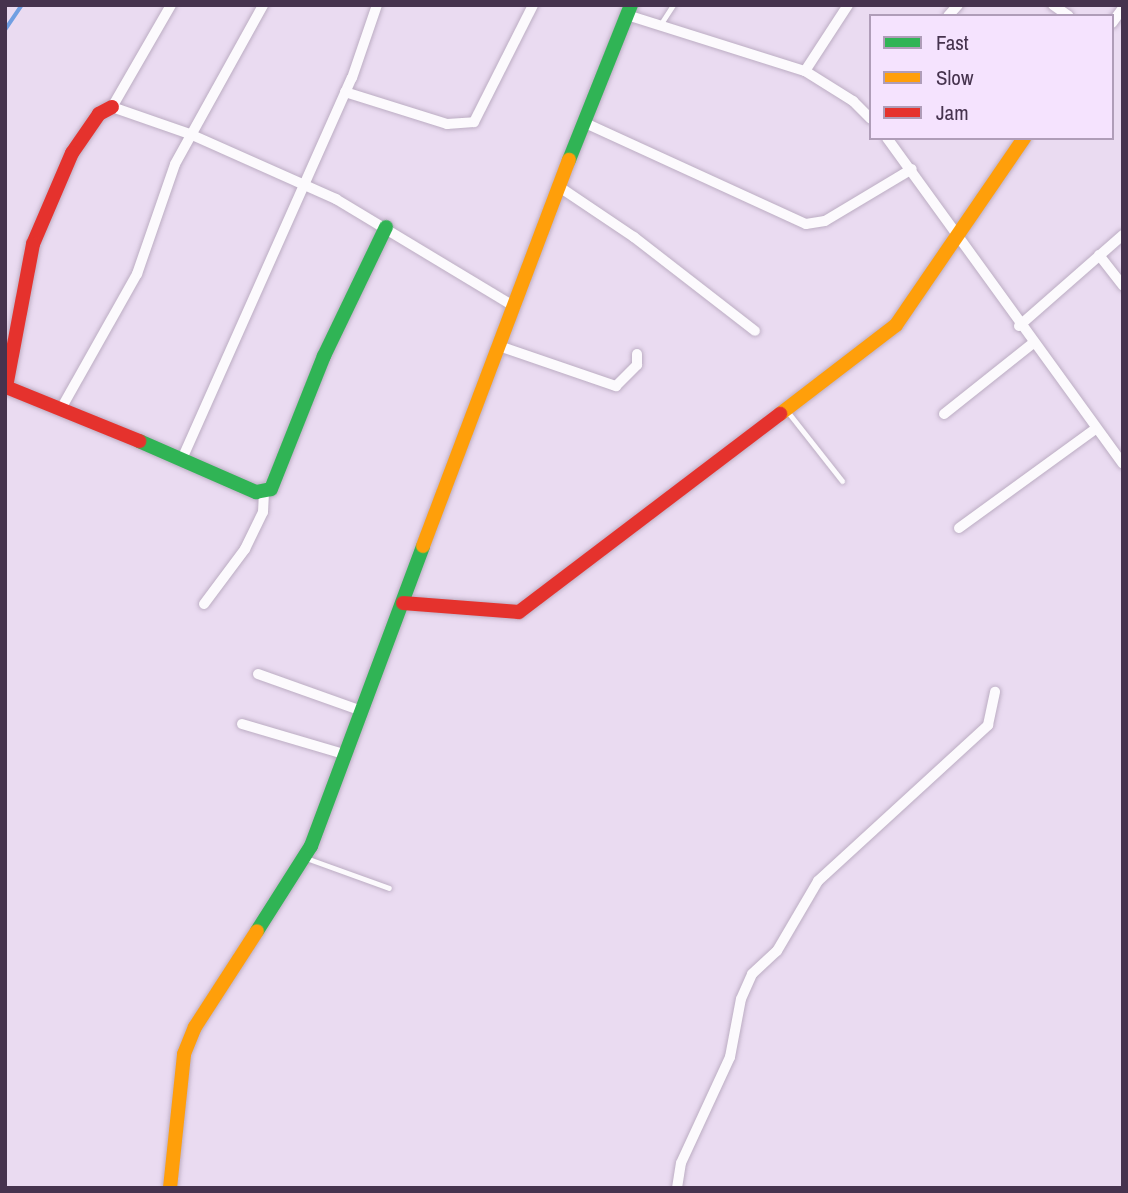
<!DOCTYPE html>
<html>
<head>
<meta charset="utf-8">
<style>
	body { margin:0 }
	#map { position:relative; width:1128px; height:1193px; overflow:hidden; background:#eadbf1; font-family:"Archivo Narrow",sans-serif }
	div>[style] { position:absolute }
	.stream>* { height:3.5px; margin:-1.75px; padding:0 1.75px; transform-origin:1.75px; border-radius:1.75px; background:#709fe2 }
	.roads { filter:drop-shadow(0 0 2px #bcadc3) drop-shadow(0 0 2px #bcadc3) }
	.lane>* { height:5px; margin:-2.5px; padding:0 2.5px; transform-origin:2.5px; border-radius:2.5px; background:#fcfafd }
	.street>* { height:10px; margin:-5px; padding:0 5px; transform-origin:5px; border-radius:5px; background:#fcfafd }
	.fast>* { height:14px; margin:-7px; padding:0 7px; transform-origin:7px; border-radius:7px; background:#30b455 }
	.slow>* { height:14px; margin:-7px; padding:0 7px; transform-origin:7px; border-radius:7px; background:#ff9f0a }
	.jam>* { height:14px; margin:-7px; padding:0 7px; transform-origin:7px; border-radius:7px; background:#e5322d }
	span { translate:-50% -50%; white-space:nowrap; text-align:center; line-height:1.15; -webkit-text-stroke:6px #f5e3fe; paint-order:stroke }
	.frame { position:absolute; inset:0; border:7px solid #46334e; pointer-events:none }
	.legend { position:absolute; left:869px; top:14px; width:245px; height:126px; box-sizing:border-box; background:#f5e3fe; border:2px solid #af9db8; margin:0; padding:9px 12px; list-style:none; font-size:21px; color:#46334e }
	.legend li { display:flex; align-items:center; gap:14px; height:35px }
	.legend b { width:35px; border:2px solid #af9db8 }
</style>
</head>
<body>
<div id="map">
	<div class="stream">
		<div style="left:5px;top:30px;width:30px;rotate:-56deg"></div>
	</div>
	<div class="roads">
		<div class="lane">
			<div style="left:660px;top:25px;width:24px;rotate:-57deg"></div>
			<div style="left:787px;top:411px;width:89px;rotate:51.8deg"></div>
			<div style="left:306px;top:858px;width:88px;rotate:19.9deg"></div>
		</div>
		<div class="street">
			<div style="left:171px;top:5px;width:118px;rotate:120deg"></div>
			<div style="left:112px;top:107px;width:83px;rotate:19.1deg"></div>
			<div style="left:190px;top:134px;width:160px;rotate:24deg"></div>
			<div style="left:336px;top:199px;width:209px;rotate:31.1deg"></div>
			<div style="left:1053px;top:5px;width:19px;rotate:35deg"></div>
			<div style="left:627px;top:15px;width:187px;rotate:17.5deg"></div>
			<div style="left:805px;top:71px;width:57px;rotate:32deg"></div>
			<div style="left:853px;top:101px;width:25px;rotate:45deg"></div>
			<div style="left:948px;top:16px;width:15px;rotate:-48deg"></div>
			<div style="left:1112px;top:23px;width:19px;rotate:-54deg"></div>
			<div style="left:805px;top:71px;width:79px;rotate:-56.9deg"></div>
			<div style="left:345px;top:92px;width:107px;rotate:17.4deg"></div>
			<div style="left:447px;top:124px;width:27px;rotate:-4deg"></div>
			<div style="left:474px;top:122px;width:131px;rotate:-63.2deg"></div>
			<div style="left:583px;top:122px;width:245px;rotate:24.6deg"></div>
			<div style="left:806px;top:224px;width:19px;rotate:-9deg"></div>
			<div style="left:825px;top:221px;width:101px;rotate:-30.9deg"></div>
			<div style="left:887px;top:138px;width:402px;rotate:54.1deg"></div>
			<div style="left:558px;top:186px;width:92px;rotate:33.9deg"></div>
			<div style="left:634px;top:237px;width:153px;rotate:37.8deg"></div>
			<div style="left:1099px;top:255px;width:39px;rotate:52deg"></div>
			<div style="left:1019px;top:326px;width:138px;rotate:-41.2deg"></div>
			<div style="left:499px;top:346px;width:124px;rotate:18.9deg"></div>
			<div style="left:616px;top:386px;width:30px;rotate:-45deg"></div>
			<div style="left:637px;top:365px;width:11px;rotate:-90deg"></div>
			<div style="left:62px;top:407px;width:153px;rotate:-60.6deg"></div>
			<div style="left:137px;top:274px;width:116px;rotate:-70.9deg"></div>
			<div style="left:175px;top:164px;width:182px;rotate:-61deg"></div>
			<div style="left:944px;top:414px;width:112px;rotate:-38.5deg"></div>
			<div style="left:182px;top:459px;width:417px;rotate:-66deg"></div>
			<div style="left:352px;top:78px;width:77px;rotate:-71.1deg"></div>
			<div style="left:959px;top:528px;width:167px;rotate:-36deg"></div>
			<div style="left:204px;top:604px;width:69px;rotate:-53.3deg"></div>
			<div style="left:245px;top:549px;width:41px;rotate:-64.1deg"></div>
			<div style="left:263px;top:512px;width:20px;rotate:-87deg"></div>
			<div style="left:258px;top:674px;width:107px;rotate:19.6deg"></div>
			<div style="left:242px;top:724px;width:106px;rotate:16.4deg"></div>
			<div style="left:677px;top:1188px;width:25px;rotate:-81deg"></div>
			<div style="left:681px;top:1163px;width:117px;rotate:-65.2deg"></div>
			<div style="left:730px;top:1057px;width:59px;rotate:-79.3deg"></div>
			<div style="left:741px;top:999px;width:27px;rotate:-66deg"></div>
			<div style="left:752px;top:974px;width:34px;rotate:-43deg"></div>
			<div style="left:777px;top:951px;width:81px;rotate:-59.6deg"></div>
			<div style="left:818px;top:881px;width:231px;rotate:-42.5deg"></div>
			<div style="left:988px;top:725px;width:34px;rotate:-78deg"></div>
		</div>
		<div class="fast">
			<div style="left:569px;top:160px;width:167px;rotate:-68.2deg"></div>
			<div style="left:139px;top:441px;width:128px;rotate:23.6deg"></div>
			<div style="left:256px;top:492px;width:15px;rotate:-11deg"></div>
			<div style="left:271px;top:489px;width:143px;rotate:-68.3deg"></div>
			<div style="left:324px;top:356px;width:143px;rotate:-64.3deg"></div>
			<div style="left:257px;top:931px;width:101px;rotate:-57.6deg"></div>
			<div style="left:311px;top:846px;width:320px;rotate:-69.5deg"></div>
		</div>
		<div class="slow">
			<div style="left:780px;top:414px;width:146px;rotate:-37.5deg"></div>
			<div style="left:896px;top:325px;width:227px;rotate:-55.6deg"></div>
			<div style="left:423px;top:546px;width:413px;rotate:-69.3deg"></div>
			<div style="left:170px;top:1188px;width:135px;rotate:-84deg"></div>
			<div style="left:184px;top:1054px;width:29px;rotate:-68deg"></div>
			<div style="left:195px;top:1027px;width:114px;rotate:-57.1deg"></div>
		</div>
		<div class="jam">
			<div style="left:112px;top:107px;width:15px;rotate:152deg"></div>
			<div style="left:99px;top:114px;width:47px;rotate:124.7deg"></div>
			<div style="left:72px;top:153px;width:99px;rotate:113.2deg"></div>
			<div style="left:33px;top:244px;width:146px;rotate:100.7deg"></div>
			<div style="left:6px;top:387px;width:144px;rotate:22.1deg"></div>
			<div style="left:403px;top:603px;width:116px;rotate:4.4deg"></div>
			<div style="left:519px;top:612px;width:328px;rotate:-37.2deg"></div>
		</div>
	</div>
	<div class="frame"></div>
	<ul class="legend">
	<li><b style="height:9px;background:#30b455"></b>Fast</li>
	<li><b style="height:9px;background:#ff9f0a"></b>Slow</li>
	<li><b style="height:9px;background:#e5322d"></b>Jam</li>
	</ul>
</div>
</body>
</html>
